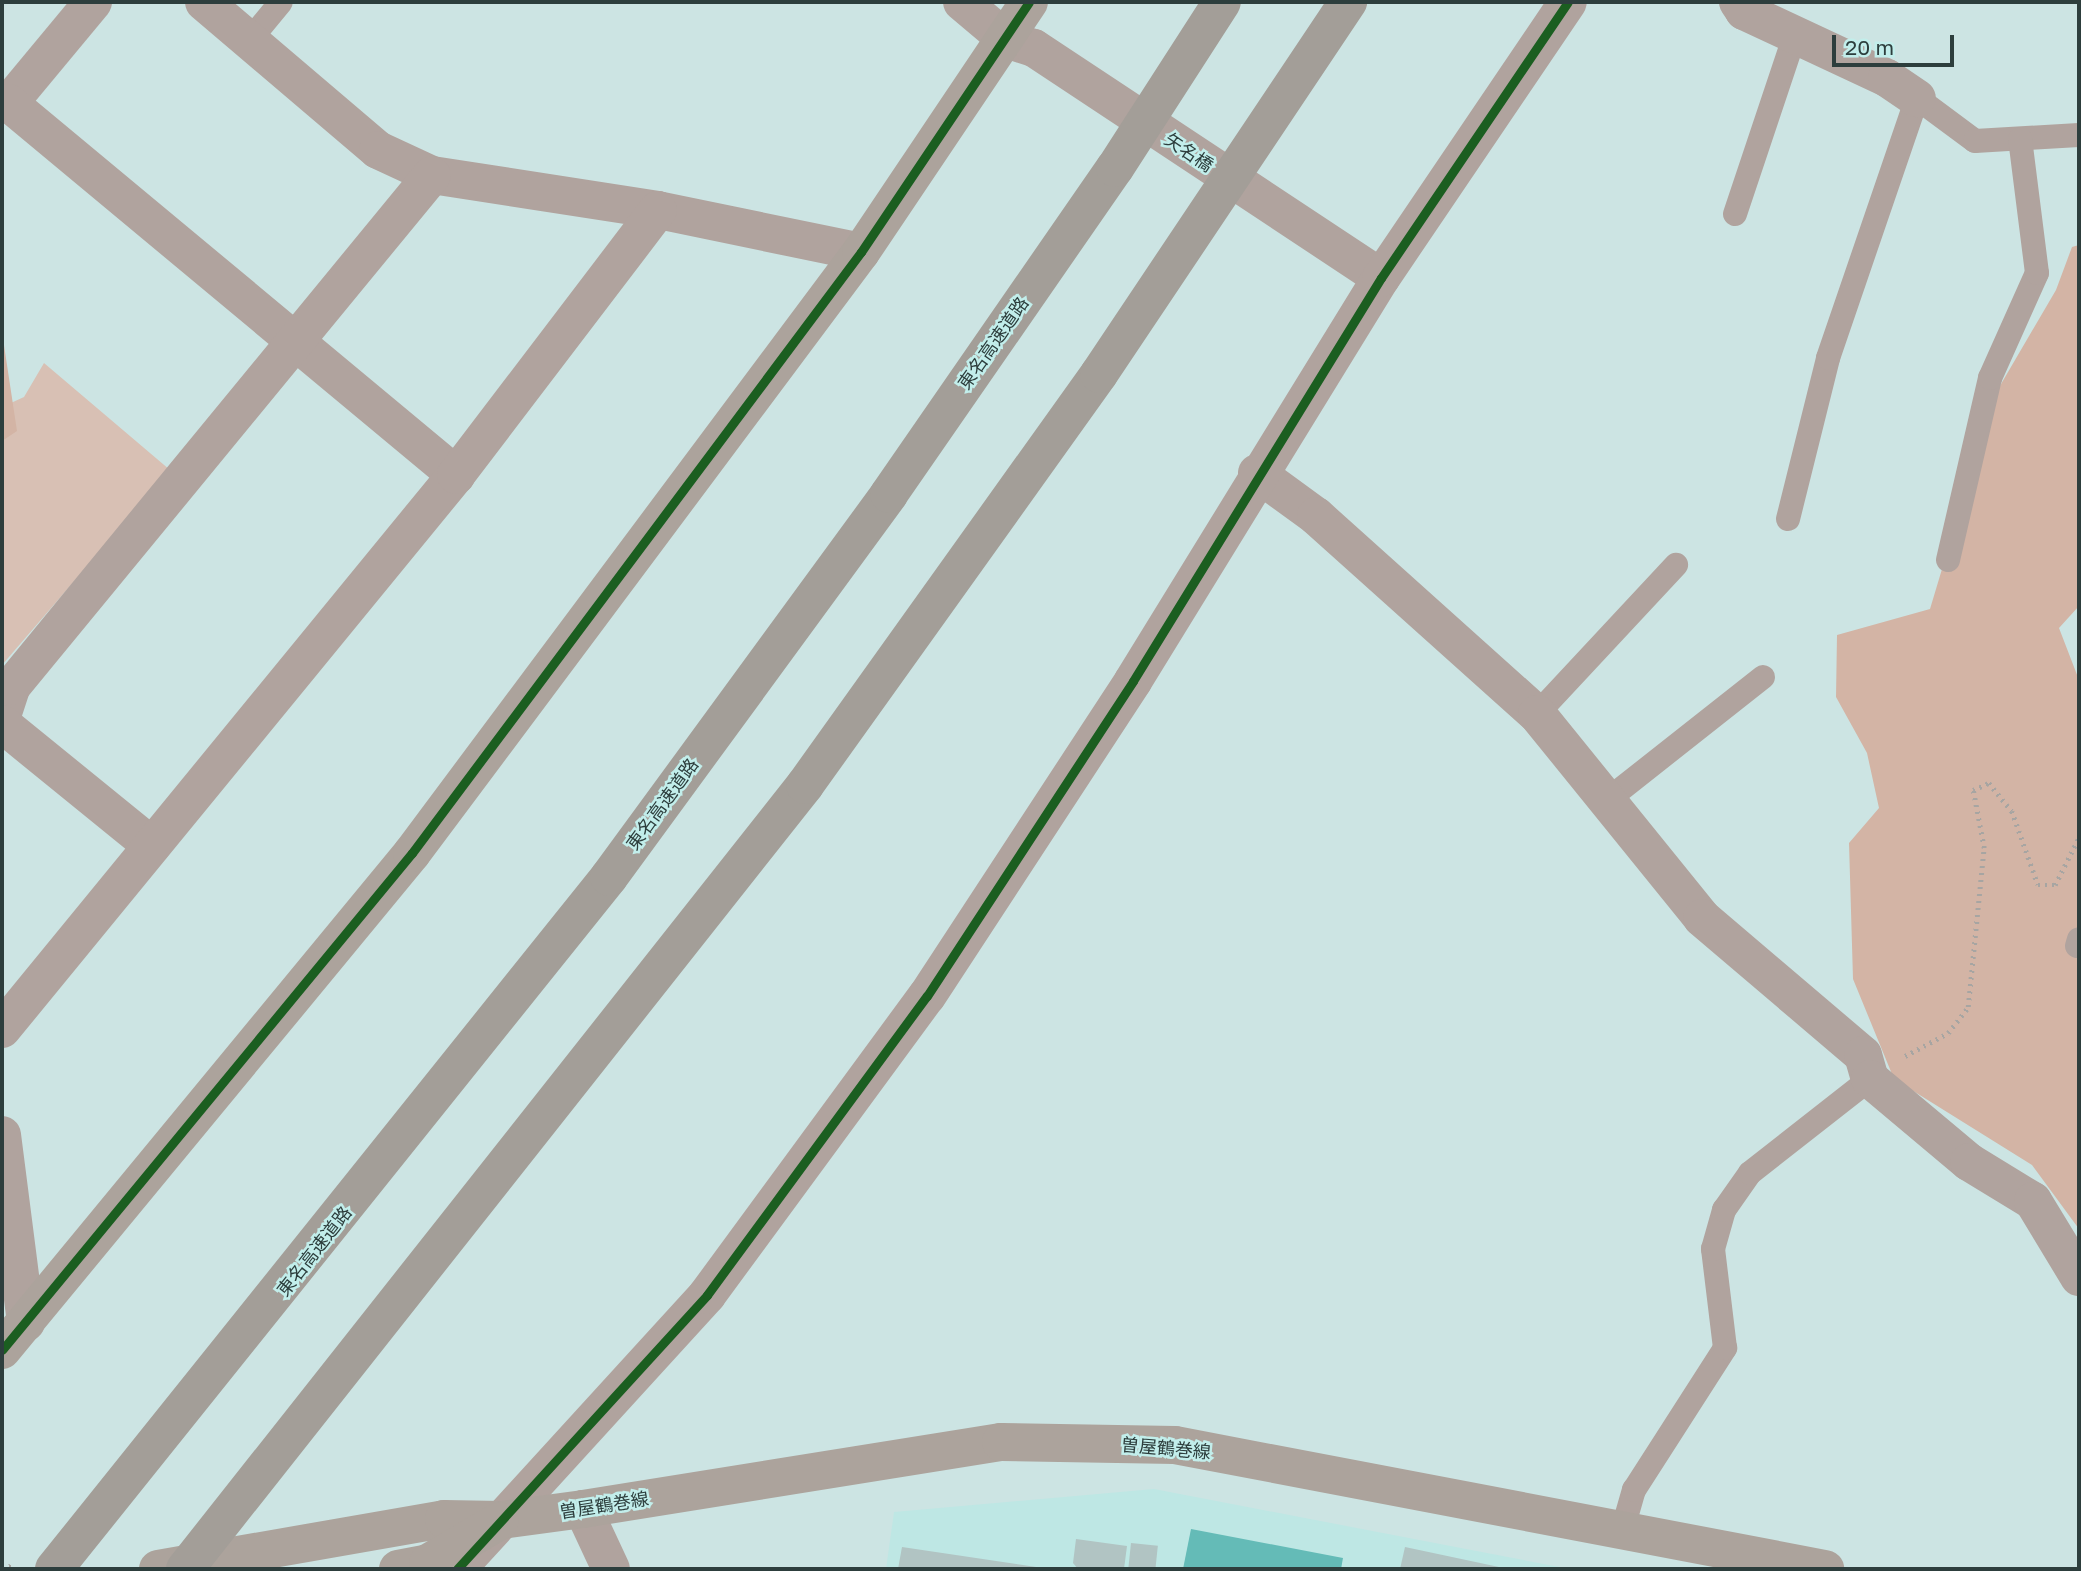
<!DOCTYPE html>
<html>
<head>
<meta charset="utf-8">
<style>
	body { margin:0 }
	#map { position:relative; width:2081px; height:1571px; overflow:hidden; background:#cce4e3; font-family:"Golos Text","Noto Sans JP",sans-serif }
	div>[style] { position:absolute }
	.built>* { inset:0; background:#bee7e4 }
	.green>* { inset:0; background:#d8c0b4 }
	.forest>* { inset:0; background:#d3b4a5 }
	.water>* { inset:0; background:#64bbb7 }
	.building>* { inset:0; background:#b1c4c3; transform-origin:0 0 }
	.path>* { height:4.5px; margin-top:-2.25px; transform-origin:0; background:repeating-linear-gradient(90deg,#a7a5a2 0 2px,transparent 0 7px) }
	.lane>* { height:24px; margin:-12px; padding:0 12px; transform-origin:12px; border-radius:12px; background:#b0a39e }
	.street>* { height:38px; margin:-19px; padding:0 19px; transform-origin:19px; border-radius:19px; background:#b0a39e }
	.secondary>* { height:38px; margin:-19px; padding:0 19px; transform-origin:19px; border-radius:19px; background:#aca39c }
	.highway>* { height:38px; margin:-19px; padding:0 19px; transform-origin:19px; border-radius:19px; background:#a39e98 }
	.cycleway>* { height:9px; margin:-4.5px; padding:0 4.5px; transform-origin:4.5px; border-radius:4.5px; background:#1b5e20 }
	span { translate:-50% -50%; white-space:nowrap; text-align:center; line-height:1.15; -webkit-text-stroke:5px #c2eeeb; paint-order:stroke }
	.street-label { font-size:18px; color:#2d3e3d }
	.frame { position:absolute; inset:0; border:4px solid #2d3e3d; pointer-events:none }
	.scale { position:absolute; left:1832px; top:35px; width:122px; height:32px; box-sizing:border-box; border:4px solid #2d3e3d; border-top:0; padding-left:9px; font-size:21px; line-height:24px; white-space:nowrap; color:#2d3e3d; -webkit-text-stroke:5px #c2eeeb; paint-order:stroke }
</style>
</head>
<body>
<div id="map">
	<div class="built">
		<div style="clip-path:polygon(1154px 1489px,1570px 1569px,886px 1569px,894px 1512px)"></div>
	</div>
	<div class="green">
		<div style="clip-path:polygon(44px 363px,170px 470px,2px 665px,2px 407px,24px 397px)"></div>
	</div>
	<div class="forest">
		<div style="clip-path:polygon(2079px 245px,2079px 606px,2059px 628px,2079px 680px,2079px 1229px,2032px 1165px,1894px 1079px,1853px 979px,1849px 843px,1879px 808px,1867px 753px,1836px 697px,1837px 635px,1930px 609px,1994px 396px,2056px 290px,2072px 247px)"></div>
		<div style="clip-path:polygon(2px 332px,17px 431px,2px 441px)"></div>
	</div>
	<div class="water">
		<div style="clip-path:polygon(1191px 1529px,1343px 1558px,1341px 1569px,1183px 1569px)"></div>
	</div>
	<div class="building">
		<div style="clip-path:polygon(1076px 1539px,1127px 1546px,1124px 1569px,1078px 1569px,1073px 1563px)"></div>
		<div style="left:1131px;top:1543px;width:27px;height:26px;rotate:6deg"></div>
		<div style="clip-path:polygon(902px 1547px,1043px 1568px,1043px 1569px,898px 1569px)"></div>
		<div style="clip-path:polygon(1405px 1547px,1499px 1567px,1499px 1569px,1400px 1569px)"></div>
	</div>
	<div class="path">
		<div style="left:1905px;top:1056px;width:49px;rotate:-28.1deg"></div>
		<div style="left:1948px;top:1033px;width:33px;rotate:-52deg"></div>
		<div style="left:1968px;top:1007px;width:160px;rotate:-84.3deg"></div>
		<div style="left:1984px;top:848px;width:59px;rotate:-100.7deg"></div>
		<div style="left:1973px;top:790px;width:17px;rotate:-24deg"></div>
		<div style="left:1989px;top:783px;width:36px;rotate:51deg"></div>
		<div style="left:2012px;top:811px;width:78px;rotate:70.6deg"></div>
		<div style="left:2038px;top:885px;width:17px"></div>
		<div style="left:2055px;top:885px;width:54px;rotate:-63.4deg"></div>
		<div style="left:2px;top:1568px;width:13px;rotate:-13deg"></div>
	</div>
	<div class="lane">
		<div style="left:249px;top:41px;width:50px;rotate:-50.6deg"></div>
		<div style="left:1735px;top:214px;width:189px;rotate:-71.5deg"></div>
		<div style="left:1788px;top:519px;width:166px;rotate:-76deg"></div>
		<div style="left:1828px;top:358px;width:275px;rotate:-71.1deg"></div>
		<div style="left:1917px;top:98px;width:72px;rotate:36.6deg"></div>
		<div style="left:1975px;top:141px;width:104px;rotate:-3.3deg"></div>
		<div style="left:1948px;top:560px;width:187px;rotate:-77deg"></div>
		<div style="left:1990px;top:378px;width:115px;rotate:-65.9deg"></div>
		<div style="left:2037px;top:273px;width:135px;rotate:-97.2deg"></div>
		<div style="left:1537px;top:714px;width:204px;rotate:-47deg"></div>
		<div style="left:1606px;top:801px;width:200px;rotate:-38.3deg"></div>
		<div style="left:2077px;top:946px;width:7px;rotate:-74deg"></div>
		<div style="left:1623px;top:1528px;width:40px;rotate:-74deg"></div>
		<div style="left:1634px;top:1490px;width:169px;rotate:-57.3deg"></div>
		<div style="left:1725px;top:1348px;width:100px;rotate:-96.9deg"></div>
		<div style="left:1713px;top:1249px;width:41px;rotate:-74.2deg"></div>
		<div style="left:1724px;top:1210px;width:45px;rotate:-54.9deg"></div>
		<div style="left:1750px;top:1173px;width:152px;rotate:-38.1deg"></div>
	</div>
	<div class="street">
		<div style="left:93px;top:2px;width:131px;rotate:129.7deg"></div>
		<div style="left:9px;top:103px;width:582px;rotate:39.77deg"></div>
		<div style="left:204px;top:2px;width:228px;rotate:40.4deg"></div>
		<div style="left:378px;top:150px;width:60px;rotate:24.8deg"></div>
		<div style="left:432px;top:175px;width:229px;rotate:8.8deg"></div>
		<div style="left:658px;top:210px;width:207px;rotate:11.7deg"></div>
		<div style="left:962px;top:2px;width:57px;rotate:40.1deg"></div>
		<div style="left:1006px;top:39px;width:29px;rotate:18deg"></div>
		<div style="left:1034px;top:48px;width:416px;rotate:33.5deg"></div>
		<div style="left:1738px;top:2px;width:11px;rotate:56deg"></div>
		<div style="left:1744px;top:11px;width:158px;rotate:25.1deg"></div>
		<div style="left:1887px;top:78px;width:36px;rotate:34deg"></div>
		<div style="left:1257px;top:473px;width:73px;rotate:36.1deg"></div>
		<div style="left:1316px;top:516px;width:297px;rotate:41.9deg"></div>
		<div style="left:1537px;top:714px;width:262px;rotate:51deg"></div>
		<div style="left:1702px;top:918px;width:211px;rotate:40.4deg"></div>
		<div style="left:1863px;top:1055px;width:25px;rotate:74deg"></div>
		<div style="left:1870px;top:1079px;width:129px;rotate:40deg"></div>
		<div style="left:1969px;top:1162px;width:75px;rotate:31.4deg"></div>
		<div style="left:2033px;top:1201px;width:89px;rotate:58.8deg"></div>
		<div style="left:2px;top:716px;width:32px;rotate:-72deg"></div>
		<div style="left:12px;top:686px;width:661px;rotate:-50.58deg"></div>
		<div style="left:2px;top:724px;width:193px;rotate:39.1deg"></div>
		<div style="left:2px;top:1029px;width:716px;rotate:-50.67deg"></div>
		<div style="left:456px;top:475px;width:333px;rotate:-52.7deg"></div>
		<div style="left:2px;top:1135px;width:189px;rotate:82.7deg"></div>
		<div style="left:583px;top:1509px;width:66px;rotate:65deg"></div>
		<div style="left:457px;top:1569px;width:371px;rotate:-47.6deg"></div>
		<div style="left:707px;top:1295px;width:371px;rotate:-53.7deg"></div>
		<div style="left:927px;top:996px;width:376px;rotate:-56.8deg"></div>
		<div style="left:1133px;top:681px;width:473px;rotate:-58.4deg"></div>
		<div style="left:1381px;top:278px;width:333px;rotate:-55.9deg"></div>
	</div>
	<div class="secondary">
		<div style="left:2px;top:1350px;width:644px;rotate:-50.48deg"></div>
		<div style="left:412px;top:853px;width:750px;rotate:-53.24deg"></div>
		<div style="left:861px;top:252px;width:301px;rotate:-56.1deg"></div>
		<div style="left:158px;top:1569px;width:290px;rotate:-9.9deg"></div>
		<div style="left:444px;top:1519px;width:58px;rotate:1deg"></div>
		<div style="left:502px;top:1520px;width:82px;rotate:-7.7deg"></div>
		<div style="left:583px;top:1509px;width:423px;rotate:-9.1deg"></div>
		<div style="left:1001px;top:1442px;width:174px;rotate:1deg"></div>
		<div style="left:1175px;top:1445px;width:662px;rotate:10.8deg"></div>
		<div style="left:398px;top:1569px;width:31px;rotate:-11deg"></div>
		<div style="left:428px;top:1563px;width:83px;rotate:-30.3deg"></div>
	</div>
	<div class="highway">
		<div style="left:54px;top:1569px;width:887px;rotate:-51.27deg"></div>
		<div style="left:609px;top:877px;width:474px;rotate:-53.8deg"></div>
		<div style="left:889px;top:494px;width:397px;rotate:-55.3deg"></div>
		<div style="left:1115px;top:168px;width:197px;rotate:-57.2deg"></div>
		<div style="left:185px;top:1569px;width:1000px;rotate:-51.66deg"></div>
		<div style="left:805px;top:785px;width:505px;rotate:-54.42deg"></div>
		<div style="left:1099px;top:374px;width:448px;rotate:-56.2deg"></div>
	</div>
	<div class="cycleway">
		<div style="left:2px;top:1350px;width:644px;rotate:-50.48deg"></div>
		<div style="left:412px;top:853px;width:750px;rotate:-53.24deg"></div>
		<div style="left:861px;top:252px;width:301px;rotate:-56.1deg"></div>
		<div style="left:457px;top:1569px;width:371px;rotate:-47.6deg"></div>
		<div style="left:707px;top:1295px;width:371px;rotate:-53.7deg"></div>
		<div style="left:927px;top:996px;width:376px;rotate:-56.8deg"></div>
		<div style="left:1133px;top:681px;width:473px;rotate:-58.4deg"></div>
		<div style="left:1381px;top:278px;width:333px;rotate:-55.9deg"></div>
	</div>
	<div class="street-label">
		<span style="left:1189px;top:152px;rotate:34deg">矢名橋</span>
		<span style="left:993px;top:343px;rotate:-55deg">東名高速道路</span>
		<span style="left:662px;top:804px;rotate:-54deg">東名高速道路</span>
		<span style="left:314px;top:1251px;rotate:-52deg">東名高速道路</span>
		<span style="left:1166px;top:1448px;rotate:5deg">曽屋鶴巻線</span>
		<span style="left:604px;top:1505px;rotate:-9deg">曽屋鶴巻線</span>
	</div>
	<div class="frame"></div>
	<div class="scale">20 m</div>
</div>
</body>
</html>
